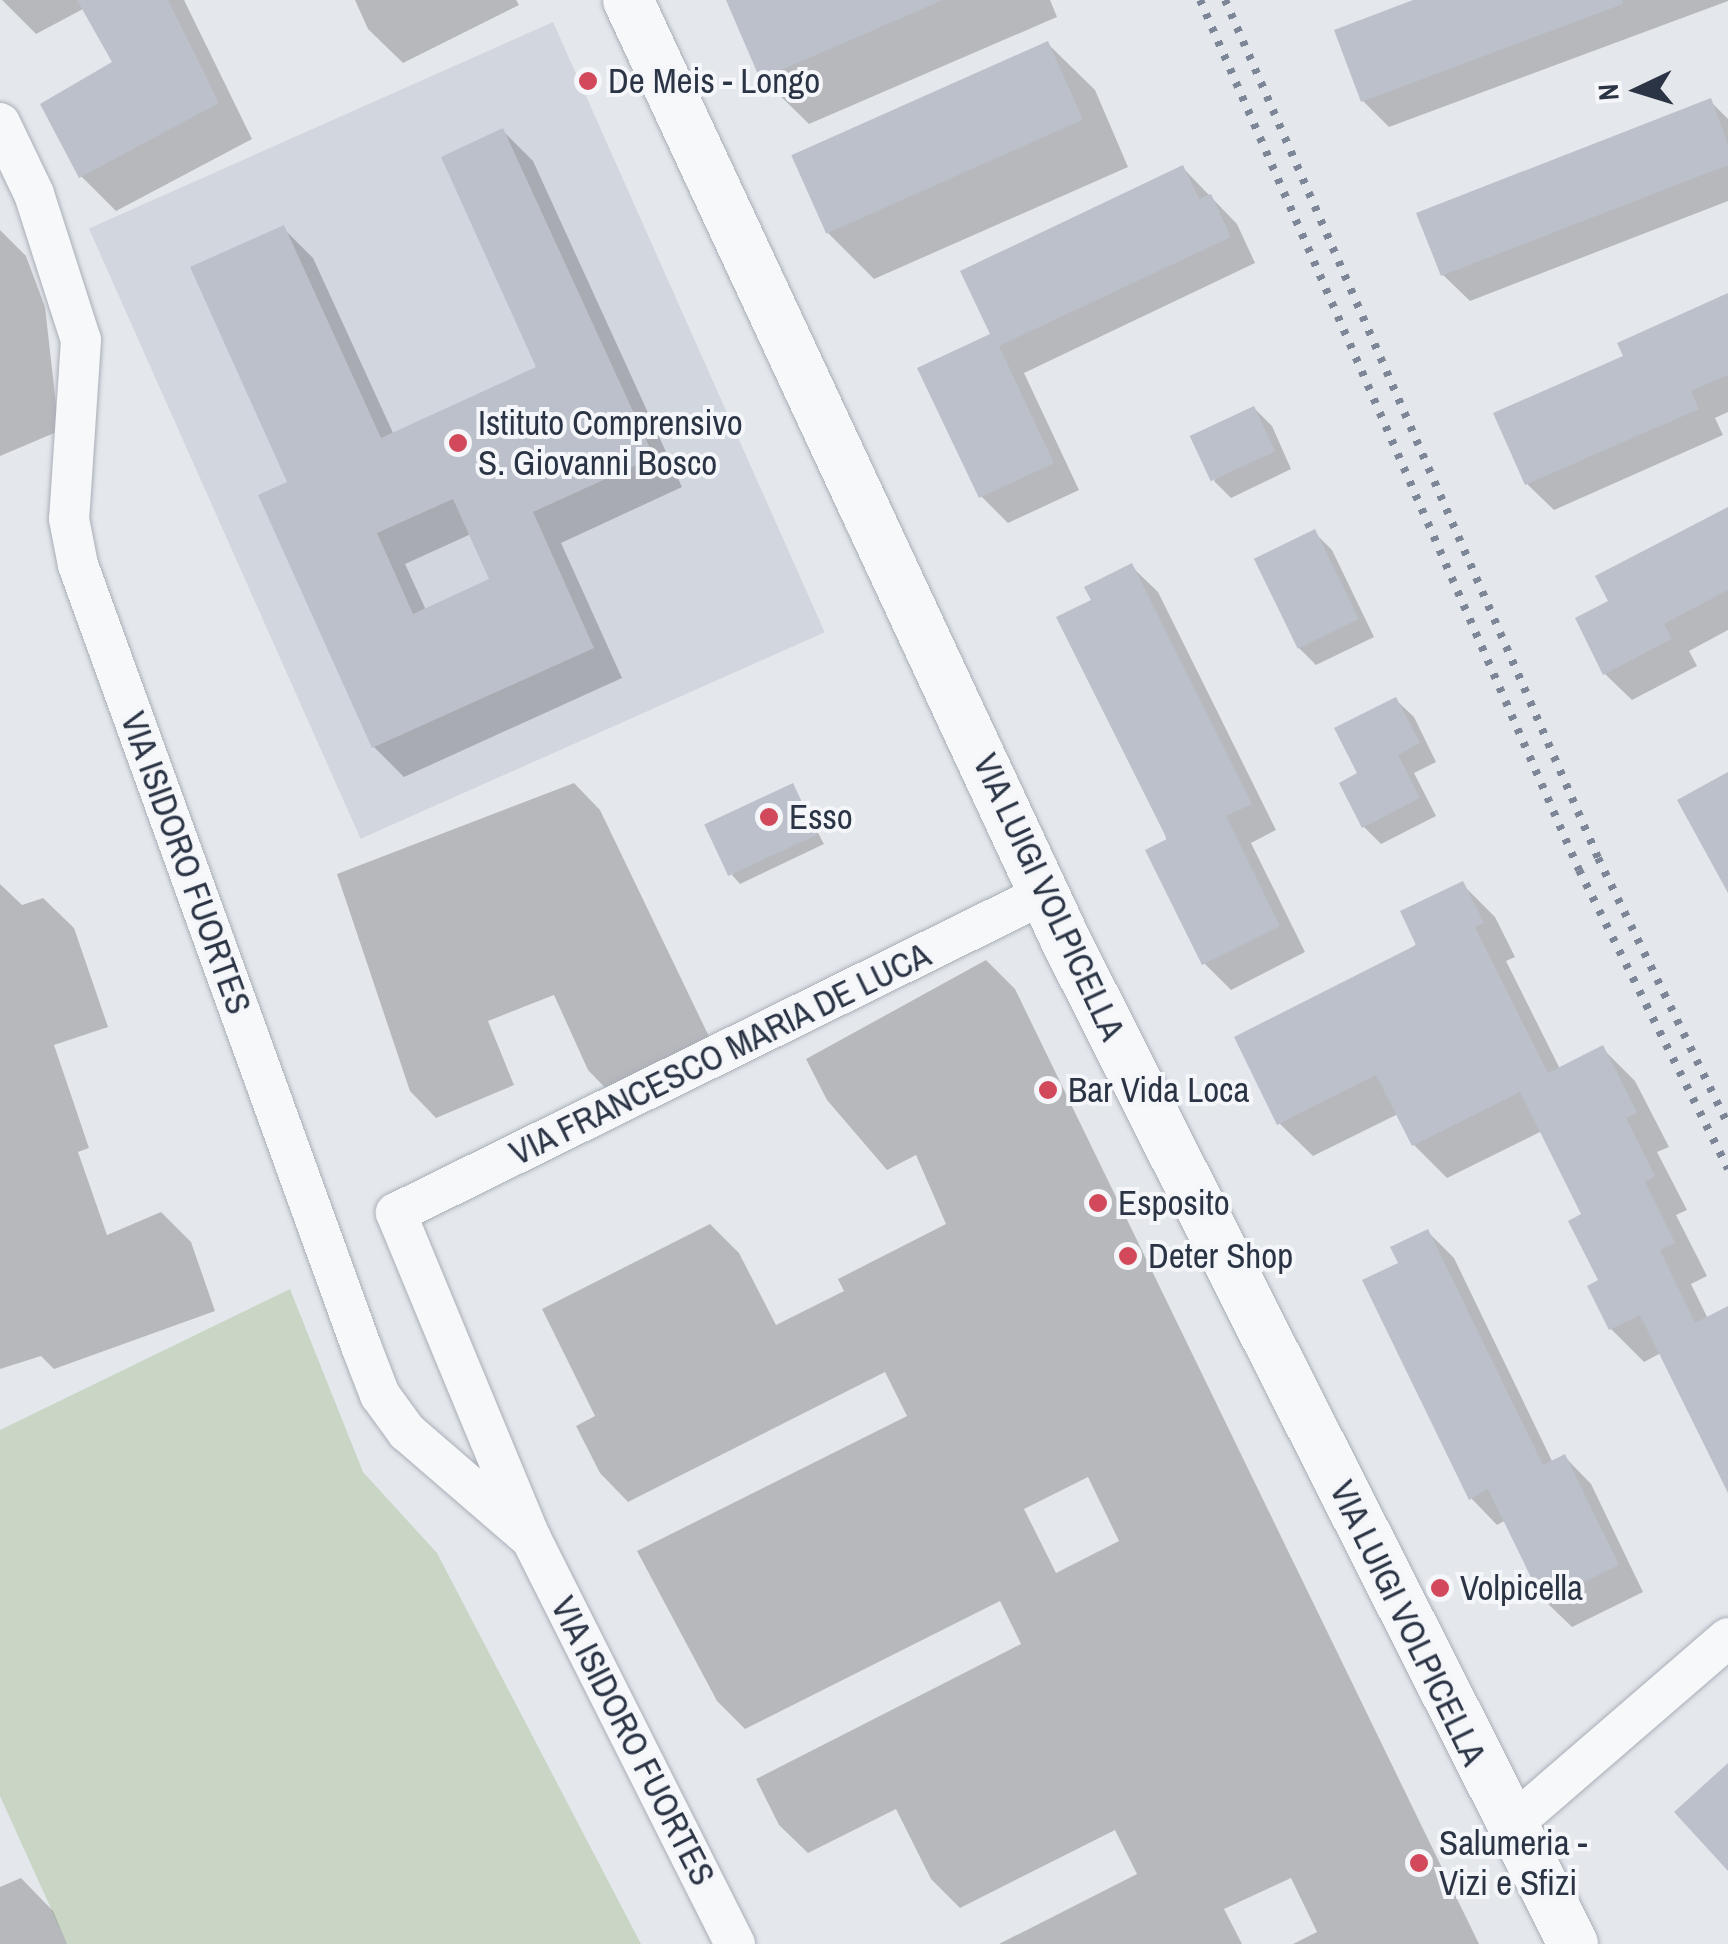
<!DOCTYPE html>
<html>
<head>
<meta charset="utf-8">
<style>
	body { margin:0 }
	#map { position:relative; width:1728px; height:1944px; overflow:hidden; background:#e4e7ec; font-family:"Archivo Narrow",sans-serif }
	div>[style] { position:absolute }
	.built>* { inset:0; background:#d2d6de; transform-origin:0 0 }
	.green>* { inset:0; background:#c9d6c5 }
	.shadow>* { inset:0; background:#0003 }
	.building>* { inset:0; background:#bbc0ca; transform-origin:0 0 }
	.roads { filter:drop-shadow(0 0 2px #a9aeb7) drop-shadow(0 0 2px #a9aeb7) }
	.minor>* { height:40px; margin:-20px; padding:0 20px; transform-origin:20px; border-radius:20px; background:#f7f8fa }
	.tertiary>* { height:50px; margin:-25px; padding:0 25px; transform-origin:25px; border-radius:25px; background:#f7f8fa }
	.rail>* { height:8px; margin-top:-4px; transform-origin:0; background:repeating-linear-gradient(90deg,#7d8696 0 5px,transparent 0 15px) }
	.dots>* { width:28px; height:28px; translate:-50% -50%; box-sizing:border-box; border:5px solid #f4f6f9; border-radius:50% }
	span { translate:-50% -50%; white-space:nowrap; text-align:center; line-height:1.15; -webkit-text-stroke:8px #f4f6f9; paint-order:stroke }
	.poi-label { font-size:35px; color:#2b3445 }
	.left { translate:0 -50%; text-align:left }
	.street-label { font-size:35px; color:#2b3445 }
	.north { position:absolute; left:1588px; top:40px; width:100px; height:100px; -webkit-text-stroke:8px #f4f6f9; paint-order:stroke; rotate:266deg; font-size:28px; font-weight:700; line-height:40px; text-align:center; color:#2b3445 }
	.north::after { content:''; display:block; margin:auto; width:35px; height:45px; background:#2b3445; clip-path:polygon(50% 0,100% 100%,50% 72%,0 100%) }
</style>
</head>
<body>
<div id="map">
	<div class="built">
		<div style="left:553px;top:22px;width:668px;height:508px;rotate:66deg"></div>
	</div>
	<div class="green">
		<div style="clip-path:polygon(290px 1289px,363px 1472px,437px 1553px,641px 1944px,67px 1944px,0 1796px,0 1430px)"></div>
	</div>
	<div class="shadow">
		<div style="clip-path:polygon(2px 0,184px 0,252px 139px,116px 211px,81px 176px,115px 63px,83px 9px,36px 34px)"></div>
		<div style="clip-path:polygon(355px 0,516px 0,519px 5px,403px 63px,368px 29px)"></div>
		<div style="clip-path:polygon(734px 0,1050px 0,1057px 17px,809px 124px,762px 78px)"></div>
		<div style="clip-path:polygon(1420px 0,1728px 0,1728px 1px,1389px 127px,1363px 101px)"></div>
		<div style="clip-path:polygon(1048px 44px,1095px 90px,1128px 167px,874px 279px,828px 233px)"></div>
		<div style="clip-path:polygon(1710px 101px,1728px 119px,1728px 201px,1470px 301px,1443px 275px)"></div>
		<div style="clip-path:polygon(evenodd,503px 131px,533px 161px,682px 487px,561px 543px,622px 678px,404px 777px,374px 747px,290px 483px,283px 228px,313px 258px,394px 435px,540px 368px,503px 131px,471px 534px,492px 580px,426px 610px,405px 564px,471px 534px)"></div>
		<div style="clip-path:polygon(1183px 168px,1237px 224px,1255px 263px,1024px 373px,1079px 490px,1008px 523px,981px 496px,993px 335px)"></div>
		<div style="clip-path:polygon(0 230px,26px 256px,45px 307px,59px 431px,0 456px)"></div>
		<div style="clip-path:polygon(1728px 296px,1728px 412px,1715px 418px,1723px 435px,1554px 510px,1527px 484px,1626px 357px)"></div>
		<div style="clip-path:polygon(1254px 408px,1272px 426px,1291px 469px,1231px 498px,1214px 481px)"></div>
		<div style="clip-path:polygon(1728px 510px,1728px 630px,1689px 651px,1697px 666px,1632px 700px,1605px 674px,1612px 602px)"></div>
		<div style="clip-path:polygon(1314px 532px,1332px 550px,1374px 637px,1316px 665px,1298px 647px)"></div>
		<div style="clip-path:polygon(1131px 566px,1158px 592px,1276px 830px,1251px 843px,1305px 952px,1231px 990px,1204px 963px,1094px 601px)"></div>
		<div style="clip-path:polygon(1396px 700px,1414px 717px,1436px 762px,1414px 773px,1436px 816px,1381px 844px,1364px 827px,1360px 774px)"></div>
		<div style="clip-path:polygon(574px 783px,600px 810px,715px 1049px,614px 1097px,588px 1070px,554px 995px,488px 1021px,514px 1085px,436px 1118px,410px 1091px,337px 874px)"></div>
		<div style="clip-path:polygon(793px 786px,824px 844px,740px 884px,732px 875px)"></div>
		<div style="clip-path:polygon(0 884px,22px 905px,43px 898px,74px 928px,108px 1027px,54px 1045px,89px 1148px,78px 1152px,107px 1235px,161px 1212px,191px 1242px,215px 1311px,54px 1369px,41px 1356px,0 1369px)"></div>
		<div style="clip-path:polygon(1462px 884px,1495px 917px,1515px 957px,1506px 961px,1560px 1069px,1602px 1048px,1635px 1081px,1669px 1147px,1657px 1152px,1687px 1210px,1676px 1215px,1707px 1276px,1691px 1284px,1708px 1319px,1728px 1314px,1728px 1476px,1661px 1353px,1644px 1362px,1611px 1329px,1584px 1215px,1542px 1131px,1447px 1178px,1414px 1145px,1398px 1114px,1313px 1156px,1279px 1123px)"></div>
		<div style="clip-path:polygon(evenodd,986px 960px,1015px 989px,1479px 1944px,1293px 1944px,1317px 1932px,1291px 1878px,1224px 1909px,1242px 1944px,999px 1944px,1137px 1874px,1115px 1830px,960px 1908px,931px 1879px,896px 1809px,808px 1853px,779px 1825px,756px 1779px,1021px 1644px,1000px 1601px,745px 1729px,717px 1701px,637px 1551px,907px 1416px,885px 1372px,628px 1502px,600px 1473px,576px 1426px,595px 1416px,542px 1309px,710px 1224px,739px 1253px,776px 1325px,844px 1291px,838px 1279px,946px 1224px,916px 1155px,887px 1170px,827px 1100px,806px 1059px,986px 960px,1088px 1477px,1119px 1541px,1056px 1573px,1024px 1509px,1088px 1477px)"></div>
		<div style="clip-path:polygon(1428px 1232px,1454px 1258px,1553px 1463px,1565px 1457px,1591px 1484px,1643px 1592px,1572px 1627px,1545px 1601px,1506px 1520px,1497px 1525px,1471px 1498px,1401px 1264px)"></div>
		<div style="clip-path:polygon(21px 1878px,53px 1911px,67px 1944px,0 1944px,0 1887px)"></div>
	</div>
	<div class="building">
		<div style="clip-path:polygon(77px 0,168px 0,219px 103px,79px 178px,40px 104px,112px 62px)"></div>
		<div style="clip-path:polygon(726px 0,943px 0,760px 79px)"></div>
		<div style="clip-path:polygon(1413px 0,1622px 0,1623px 4px,1361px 102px,1334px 30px)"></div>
		<div style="left:1048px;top:41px;width:86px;height:281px;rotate:66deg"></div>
		<div style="clip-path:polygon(1711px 98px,1728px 144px,1728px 165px,1441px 276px,1416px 213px)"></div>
		<div style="clip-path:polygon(evenodd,503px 128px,654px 457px,533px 512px,594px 648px,372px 748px,258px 495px,287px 482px,190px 267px,284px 225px,381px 438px,536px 367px,441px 157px,503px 128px,453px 499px,489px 579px,413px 614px,377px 533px,453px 499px)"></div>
		<div style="clip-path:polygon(1183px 165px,1199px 199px,1211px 194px,1231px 237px,999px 346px,1054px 463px,979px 498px,917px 368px,990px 334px,960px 271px)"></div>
		<div style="clip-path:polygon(1728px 293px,1728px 375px,1691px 391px,1699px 409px,1525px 485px,1493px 413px,1623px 356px,1617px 343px)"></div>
		<div style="left:1254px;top:406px;width:50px;height:71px;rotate:65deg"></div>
		<div style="clip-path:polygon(1728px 507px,1728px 590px,1664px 624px,1672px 639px,1603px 675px,1575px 618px,1608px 601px,1595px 576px)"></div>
		<div style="left:1315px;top:529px;width:100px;height:68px;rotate:64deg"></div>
		<div style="clip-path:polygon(1132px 563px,1252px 804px,1226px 816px,1280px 926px,1202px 965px,1145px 850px,1167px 839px,1056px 617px,1091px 600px,1084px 587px)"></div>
		<div style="clip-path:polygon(1396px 697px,1420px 743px,1398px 755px,1420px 798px,1362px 828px,1339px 783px,1357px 773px,1334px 728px)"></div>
		<div style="clip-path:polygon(1728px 772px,1728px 893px,1677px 800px)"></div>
		<div style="left:793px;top:783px;width:57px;height:98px;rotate:65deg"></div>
		<div style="clip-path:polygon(1463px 881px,1484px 923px,1475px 927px,1548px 1073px,1603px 1045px,1637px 1113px,1626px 1118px,1655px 1176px,1645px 1182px,1675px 1243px,1660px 1250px,1695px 1323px,1728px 1306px,1728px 1493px,1640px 1315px,1609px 1330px,1587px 1286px,1598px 1280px,1568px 1221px,1581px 1214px,1520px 1092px,1412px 1146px,1376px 1075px,1277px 1125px,1234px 1037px,1416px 945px,1400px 911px)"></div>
		<div style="clip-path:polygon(1428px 1229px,1543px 1465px,1565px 1454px,1619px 1565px,1543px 1602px,1488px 1489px,1469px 1500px,1362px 1280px,1398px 1263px,1390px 1247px)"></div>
		<div style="clip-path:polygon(1728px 1763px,1728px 1871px,1674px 1812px)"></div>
	</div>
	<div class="roads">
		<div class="minor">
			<div style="left:0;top:123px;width:79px;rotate:64.4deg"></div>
			<div style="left:34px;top:194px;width:153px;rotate:72.2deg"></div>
			<div style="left:81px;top:340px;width:179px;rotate:93.8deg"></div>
			<div style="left:69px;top:519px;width:47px;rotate:78.9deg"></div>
			<div style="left:78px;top:565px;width:831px;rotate:70.08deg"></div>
			<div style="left:361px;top:1346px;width:53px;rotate:68.8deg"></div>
			<div style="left:380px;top:1395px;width:46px;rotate:53.9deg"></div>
			<div style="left:407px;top:1432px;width:164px;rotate:40.8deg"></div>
			<div style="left:1509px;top:1827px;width:289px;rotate:-40.8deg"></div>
			<div style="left:735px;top:1944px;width:453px;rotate:-116.7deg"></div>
			<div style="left:531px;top:1539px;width:353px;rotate:-112.5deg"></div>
			<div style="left:396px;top:1213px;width:722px;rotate:-26.21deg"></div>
		</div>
		<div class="tertiary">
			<div style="left:628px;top:0;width:1036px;rotate:65.04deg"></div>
			<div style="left:1065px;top:939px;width:1126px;rotate:63.18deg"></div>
		</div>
	</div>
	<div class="rail">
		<div style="left:1200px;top:0;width:949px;rotate:66.46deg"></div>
		<div style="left:1579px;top:870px;width:334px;rotate:63.5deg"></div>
		<div style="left:1225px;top:0;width:936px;rotate:66.5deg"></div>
		<div style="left:1598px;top:858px;width:297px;rotate:64deg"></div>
	</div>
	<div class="dots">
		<div style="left:588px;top:81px;background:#d1495b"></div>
		<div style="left:458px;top:443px;background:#d1495b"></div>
		<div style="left:769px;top:817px;background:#d1495b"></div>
		<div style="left:1048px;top:1090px;background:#d1495b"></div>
		<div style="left:1098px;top:1203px;background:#d1495b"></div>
		<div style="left:1128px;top:1256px;background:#d1495b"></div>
		<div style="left:1440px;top:1588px;background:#d1495b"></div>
		<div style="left:1419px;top:1863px;background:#d1495b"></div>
	</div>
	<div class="poi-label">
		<span class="left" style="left:608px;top:81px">De Meis - Longo</span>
		<span class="left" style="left:478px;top:443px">Istituto Comprensivo<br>S. Giovanni Bosco</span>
		<span class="left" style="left:789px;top:817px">Esso</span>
		<span class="left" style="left:1068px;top:1090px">Bar Vida Loca</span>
		<span class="left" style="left:1118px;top:1203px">Esposito</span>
		<span class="left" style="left:1148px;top:1256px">Deter Shop</span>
		<span class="left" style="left:1460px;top:1588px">Volpicella</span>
		<span class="left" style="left:1439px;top:1863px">Salumeria -<br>Vizi e Sfizi</span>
	</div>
	<div class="street-label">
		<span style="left:186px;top:863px;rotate:70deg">VIA ISIDORO FUORTES</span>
		<span style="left:1049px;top:897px;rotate:65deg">VIA LUIGI VOLPICELLA</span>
		<span style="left:720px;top:1054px;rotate:-26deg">VIA FRANCESCO MARIA DE LUCA</span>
		<span style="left:1408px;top:1623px;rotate:64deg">VIA LUIGI VOLPICELLA</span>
		<span style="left:633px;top:1741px;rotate:63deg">VIA ISIDORO FUORTES</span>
	</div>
	<div class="north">N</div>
</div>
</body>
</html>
